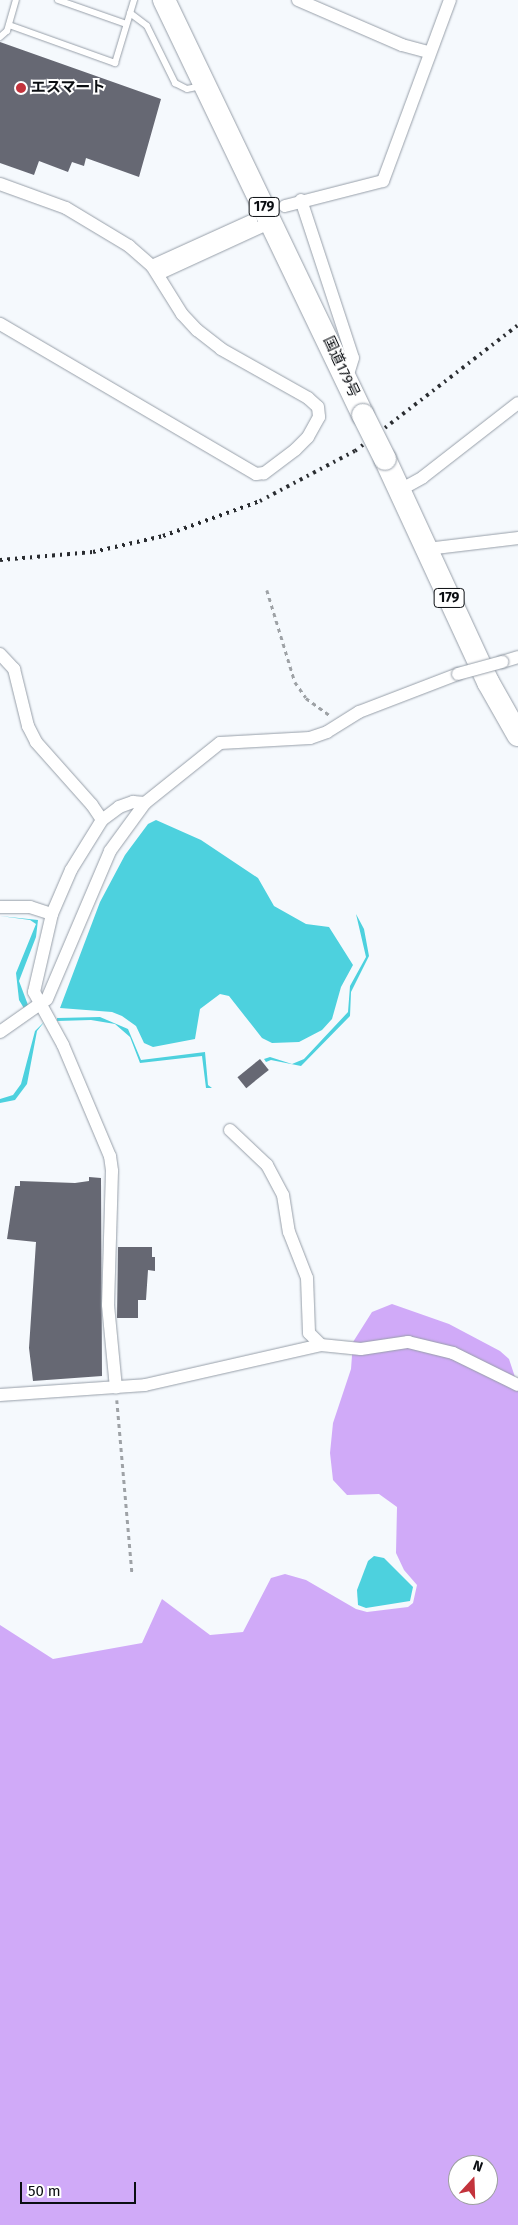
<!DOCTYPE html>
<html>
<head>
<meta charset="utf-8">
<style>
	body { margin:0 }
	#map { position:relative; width:518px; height:2225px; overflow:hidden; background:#f5f9fd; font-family:"Fira Sans","Noto Sans JP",sans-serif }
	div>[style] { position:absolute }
	.forest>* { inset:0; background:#d0aaf8 }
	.water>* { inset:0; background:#4dd1de }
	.building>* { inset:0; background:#666873; transform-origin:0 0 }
	.path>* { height:2.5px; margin-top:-1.25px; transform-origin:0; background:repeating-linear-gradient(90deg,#9ea2a6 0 4px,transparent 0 8px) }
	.roads { filter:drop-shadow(0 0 1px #979fa9) drop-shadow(0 0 1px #979fa9) }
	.lane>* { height:6px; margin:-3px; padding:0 3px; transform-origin:3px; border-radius:3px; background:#fff }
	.street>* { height:12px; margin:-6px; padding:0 6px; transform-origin:6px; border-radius:6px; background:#fff }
	.highway>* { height:22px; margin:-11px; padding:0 11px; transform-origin:11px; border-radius:11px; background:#fff }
	.rail>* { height:4px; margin-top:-2px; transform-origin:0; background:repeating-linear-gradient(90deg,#292c30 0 2.5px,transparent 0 7.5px) }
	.bridges { filter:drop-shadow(0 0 1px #979fa9) drop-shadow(0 0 1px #979fa9) }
	.street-bridge>* { height:12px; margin:-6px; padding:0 6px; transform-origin:6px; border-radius:6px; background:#fff }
	.highway-bridge>* { height:22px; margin:-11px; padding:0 11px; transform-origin:11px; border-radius:11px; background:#fff }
	.dots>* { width:14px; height:14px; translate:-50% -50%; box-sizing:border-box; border:2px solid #fff; border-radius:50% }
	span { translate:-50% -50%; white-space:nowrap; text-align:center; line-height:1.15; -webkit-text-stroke:4px #fff; paint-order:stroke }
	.shield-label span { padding:1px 4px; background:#fff; border:1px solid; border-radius:4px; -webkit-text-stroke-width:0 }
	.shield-label { font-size:14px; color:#0b0e12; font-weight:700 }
	.poi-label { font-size:15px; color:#0b0e12; font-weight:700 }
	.left { translate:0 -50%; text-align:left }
	.street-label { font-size:15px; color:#0b0e12 }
	.north { position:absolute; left:448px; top:2155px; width:50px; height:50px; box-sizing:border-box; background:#fff; border:1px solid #9d9fa0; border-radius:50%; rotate:20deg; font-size:14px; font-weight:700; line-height:20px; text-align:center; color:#0b0e12 }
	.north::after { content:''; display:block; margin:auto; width:18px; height:22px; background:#c3333c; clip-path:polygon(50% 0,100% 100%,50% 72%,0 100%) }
	.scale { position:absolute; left:20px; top:2182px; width:116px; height:22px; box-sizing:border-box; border:2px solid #0b0e12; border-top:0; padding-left:6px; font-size:15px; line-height:18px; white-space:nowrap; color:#0b0e12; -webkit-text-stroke:4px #fff; paint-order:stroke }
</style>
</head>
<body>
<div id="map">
	<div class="forest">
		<div style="clip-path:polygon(evenodd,392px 1304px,449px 1324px,500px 1351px,509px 1359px,518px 1386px,518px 2225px,0 2225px,0 1625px,53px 1659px,142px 1643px,162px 1599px,210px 1635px,243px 1632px,271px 1578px,285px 1574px,306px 1580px,356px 1609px,367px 1612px,408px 1607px,413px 1603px,417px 1585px,404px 1570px,396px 1553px,397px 1507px,379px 1494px,347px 1495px,333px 1480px,330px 1453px,333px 1423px,351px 1369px,353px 1342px,372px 1312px,392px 1304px,458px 2165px,488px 2165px,488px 2195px,458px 2195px,458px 2165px)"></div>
	</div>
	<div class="water">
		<div style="clip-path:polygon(156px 820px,201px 840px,258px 878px,274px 906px,306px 924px,329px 927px,353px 965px,341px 987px,332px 1019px,322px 1030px,299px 1042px,272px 1043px,262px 1038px,229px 996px,220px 994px,200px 1009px,195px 1039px,153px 1047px,144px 1043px,136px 1026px,122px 1016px,112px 1012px,60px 1008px,100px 902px,125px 855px,148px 824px)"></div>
		<div style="clip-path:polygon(356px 914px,364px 929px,369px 956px,351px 992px,350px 1016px,301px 1066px,271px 1060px,266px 1062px,264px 1059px,270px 1057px,292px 1064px,304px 1059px,348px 1012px,350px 986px,366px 957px)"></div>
		<div style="clip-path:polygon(0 916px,38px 920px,36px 937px,19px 981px,28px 1005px,25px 1010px,19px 1000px,16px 973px,36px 924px,30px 920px)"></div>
		<div style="clip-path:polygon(100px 1017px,128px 1029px,141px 1060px,205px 1052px,208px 1085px,212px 1088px,206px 1088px,202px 1056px,140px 1063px,130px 1037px,115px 1024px,91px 1020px,57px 1021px,57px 1018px)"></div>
		<div style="clip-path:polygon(45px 1021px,37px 1031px,27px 1084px,15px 1100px,0 1103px,0 1099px,13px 1095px,21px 1084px,35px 1031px)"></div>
		<div style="clip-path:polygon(374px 1556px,384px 1558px,413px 1587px,410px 1601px,366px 1608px,358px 1605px,357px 1590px,368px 1561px)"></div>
	</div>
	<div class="building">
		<div style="clip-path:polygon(0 42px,161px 99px,139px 177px,86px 158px,84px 166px,72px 162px,68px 172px,39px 161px,34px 175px,0 163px)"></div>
		<div style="left:260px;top:1059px;width:14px;height:29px;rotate:51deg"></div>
		<div style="clip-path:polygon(89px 1177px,101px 1178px,102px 1376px,33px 1381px,29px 1348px,36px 1242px,7px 1239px,15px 1186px,20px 1186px,20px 1181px,75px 1183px,89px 1181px)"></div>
		<div style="clip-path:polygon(118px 1247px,152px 1247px,152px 1257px,155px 1257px,155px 1271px,148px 1270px,146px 1300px,138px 1300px,138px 1318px,117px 1318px)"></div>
	</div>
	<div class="path">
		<div style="left:267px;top:590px;width:96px;rotate:73.1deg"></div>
		<div style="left:295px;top:682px;width:19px;rotate:55deg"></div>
		<div style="left:306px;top:698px;width:29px;rotate:36deg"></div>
		<div style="left:117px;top:1400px;width:174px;rotate:85deg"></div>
	</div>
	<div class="roads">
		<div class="lane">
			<div style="left:58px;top:0;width:72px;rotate:19.4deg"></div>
			<div style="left:130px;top:13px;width:21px;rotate:37deg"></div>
			<div style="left:147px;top:26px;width:64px;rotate:63.8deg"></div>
			<div style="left:175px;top:83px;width:13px;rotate:27deg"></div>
			<div style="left:187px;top:89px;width:14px;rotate:-12deg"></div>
			<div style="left:9px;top:25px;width:113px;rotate:19.7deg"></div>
			<div style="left:115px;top:63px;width:66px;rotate:-73.2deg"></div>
			<div style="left:0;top:37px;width:9px;rotate:-41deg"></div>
			<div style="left:7px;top:31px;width:32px;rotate:-74deg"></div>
		</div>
		<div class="street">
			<div style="left:298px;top:0;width:113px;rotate:23.4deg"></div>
			<div style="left:402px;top:45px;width:28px;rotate:15deg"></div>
			<div style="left:0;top:184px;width:70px;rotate:20deg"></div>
			<div style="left:66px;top:208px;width:74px;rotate:31.1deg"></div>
			<div style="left:129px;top:246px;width:30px;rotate:41deg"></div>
			<div style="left:152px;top:266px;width:57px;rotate:58deg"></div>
			<div style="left:182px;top:314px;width:22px;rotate:47deg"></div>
			<div style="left:197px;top:330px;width:31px;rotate:38deg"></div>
			<div style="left:221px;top:349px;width:100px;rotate:29.4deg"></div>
			<div style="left:308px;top:398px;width:13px;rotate:42deg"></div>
			<div style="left:318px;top:407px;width:10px;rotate:84deg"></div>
			<div style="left:319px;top:417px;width:23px;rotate:119deg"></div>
			<div style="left:308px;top:437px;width:18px;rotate:135deg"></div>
			<div style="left:295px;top:450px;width:39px;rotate:143deg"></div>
			<div style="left:264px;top:473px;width:8px;rotate:173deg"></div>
			<div style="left:256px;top:474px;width:297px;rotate:-149.6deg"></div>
			<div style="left:301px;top:200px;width:166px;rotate:71.8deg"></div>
			<div style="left:353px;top:358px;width:21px;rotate:107deg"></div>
			<div style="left:285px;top:206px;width:101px;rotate:-14.3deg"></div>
			<div style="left:383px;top:181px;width:193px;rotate:-69.7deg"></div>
			<div style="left:152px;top:266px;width:109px;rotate:-24.4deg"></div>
			<div style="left:158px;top:274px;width:124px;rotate:-24.7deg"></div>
			<div style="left:400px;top:490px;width:26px;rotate:-29deg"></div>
			<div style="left:423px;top:477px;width:120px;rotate:-37.9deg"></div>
			<div style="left:427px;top:549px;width:92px;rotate:-6.9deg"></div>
			<div style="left:0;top:654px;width:21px;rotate:47deg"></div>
			<div style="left:14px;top:669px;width:59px;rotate:76.2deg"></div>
			<div style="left:28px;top:726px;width:18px;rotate:63deg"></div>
			<div style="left:36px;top:742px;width:84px;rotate:48.4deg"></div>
			<div style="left:92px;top:805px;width:18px;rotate:56deg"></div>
			<div style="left:102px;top:820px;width:59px;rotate:121.8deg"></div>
			<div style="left:71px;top:870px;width:48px;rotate:113.4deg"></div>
			<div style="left:52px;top:914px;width:80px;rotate:103deg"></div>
			<div style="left:34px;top:992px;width:60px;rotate:61.3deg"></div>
			<div style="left:63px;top:1045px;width:121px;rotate:67.1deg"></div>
			<div style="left:110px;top:1156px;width:15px;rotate:82deg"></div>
			<div style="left:112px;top:1171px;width:134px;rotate:91.7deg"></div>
			<div style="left:108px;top:1305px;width:83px;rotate:84.5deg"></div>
			<div style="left:502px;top:662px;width:17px;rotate:-17deg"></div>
			<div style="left:102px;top:820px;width:21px;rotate:-37deg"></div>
			<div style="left:119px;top:807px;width:15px;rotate:-20deg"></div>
			<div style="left:133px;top:802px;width:12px;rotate:5deg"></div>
			<div style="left:145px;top:803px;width:96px;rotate:-38.7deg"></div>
			<div style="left:220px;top:743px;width:90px;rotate:-3.2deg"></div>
			<div style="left:310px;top:738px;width:18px;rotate:-19deg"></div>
			<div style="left:327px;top:732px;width:38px;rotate:-32deg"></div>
			<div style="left:359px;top:712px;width:106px;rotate:-21deg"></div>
			<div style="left:0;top:907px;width:30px"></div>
			<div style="left:30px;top:907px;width:23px;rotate:18deg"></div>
			<div style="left:0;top:1032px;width:57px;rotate:-35.1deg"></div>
			<div style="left:47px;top:999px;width:161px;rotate:-66.9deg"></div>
			<div style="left:110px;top:851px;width:59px;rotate:-53.9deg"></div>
			<div style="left:230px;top:1130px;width:51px;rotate:43.4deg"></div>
			<div style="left:267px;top:1165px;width:34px;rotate:62deg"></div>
			<div style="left:283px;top:1195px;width:37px;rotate:81deg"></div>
			<div style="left:289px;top:1232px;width:49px;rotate:68.6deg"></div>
			<div style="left:307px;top:1278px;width:55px;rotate:87.9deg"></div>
			<div style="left:309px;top:1333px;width:17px;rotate:45deg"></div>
			<div style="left:0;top:1395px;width:145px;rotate:-3.9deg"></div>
			<div style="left:145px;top:1385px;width:180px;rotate:-12.8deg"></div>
			<div style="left:321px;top:1345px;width:40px;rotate:5.7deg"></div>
			<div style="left:361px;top:1349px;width:48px;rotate:-8.5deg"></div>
			<div style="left:408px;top:1342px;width:46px;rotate:13.7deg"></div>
			<div style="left:453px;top:1353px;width:72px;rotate:26.2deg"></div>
		</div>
		<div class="highway">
			<div style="left:164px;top:0;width:460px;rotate:64.4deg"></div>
			<div style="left:385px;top:459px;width:246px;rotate:65.2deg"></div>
			<div style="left:488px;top:682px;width:61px;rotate:60.5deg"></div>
		</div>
	</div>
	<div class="rail">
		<div style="left:0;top:560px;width:93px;rotate:-4.9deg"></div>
		<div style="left:93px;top:552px;width:72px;rotate:-12.9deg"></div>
		<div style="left:163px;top:536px;width:103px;rotate:-19.8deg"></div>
		<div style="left:260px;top:501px;width:107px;rotate:-27.8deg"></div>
		<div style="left:355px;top:451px;width:206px;rotate:-37.7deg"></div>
	</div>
	<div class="bridges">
		<div class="street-bridge">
			<div style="left:458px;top:674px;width:46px;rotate:-15.3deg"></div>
		</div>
		<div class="highway-bridge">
			<div style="left:363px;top:415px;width:49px;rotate:63.4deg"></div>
		</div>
	</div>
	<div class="dots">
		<div style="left:21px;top:88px;background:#c3333c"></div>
	</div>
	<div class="shield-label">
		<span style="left:264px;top:207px">179</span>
		<span style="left:449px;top:598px">179</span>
	</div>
	<div class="poi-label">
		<span class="left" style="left:31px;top:88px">エスマート</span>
	</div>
	<div class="street-label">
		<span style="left:341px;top:367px;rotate:65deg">国道179号</span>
	</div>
	<div class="north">N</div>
	<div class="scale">50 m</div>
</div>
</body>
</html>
